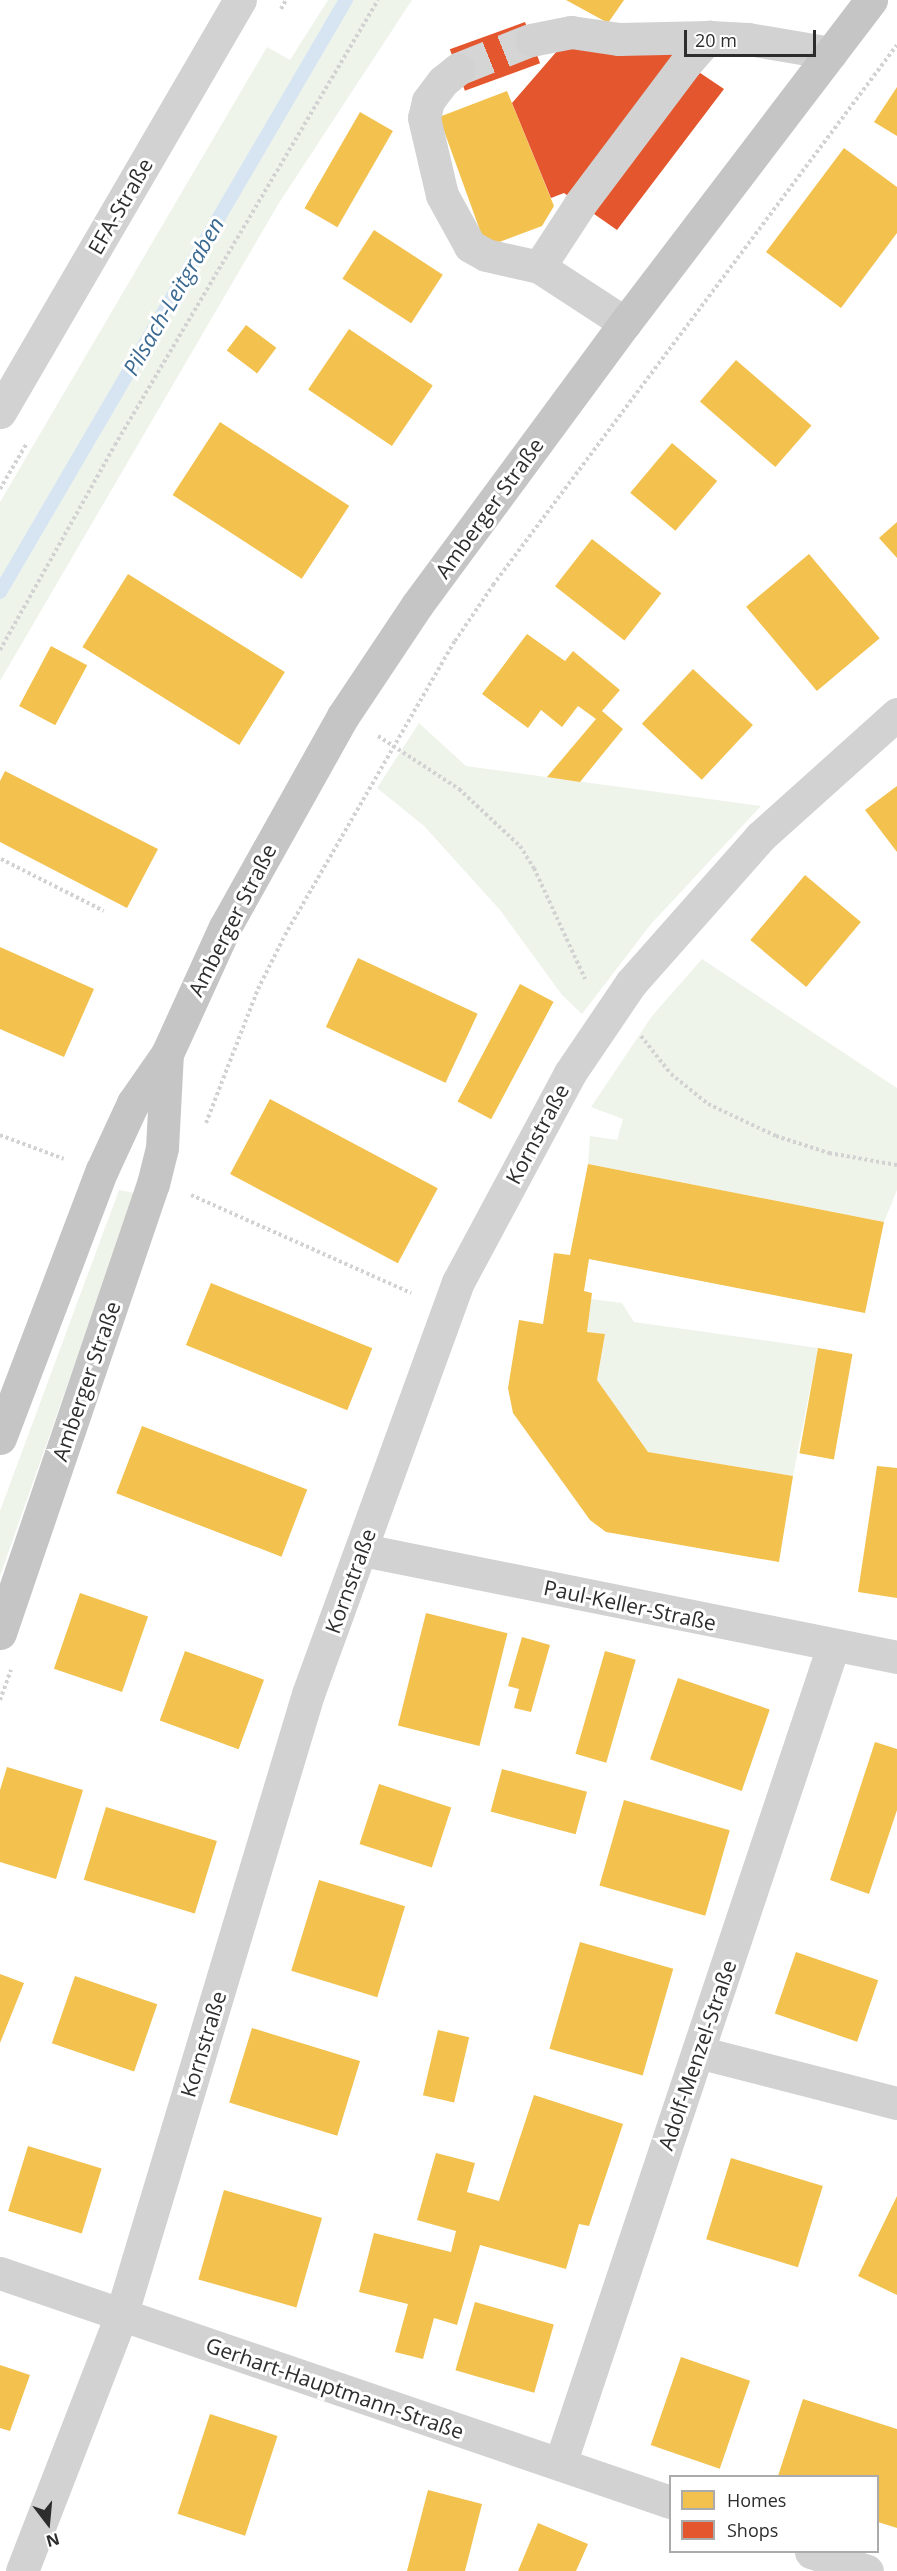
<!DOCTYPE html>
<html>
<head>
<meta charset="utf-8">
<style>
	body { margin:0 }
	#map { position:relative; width:897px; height:2571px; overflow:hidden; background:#fff; font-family:"Open Sans",sans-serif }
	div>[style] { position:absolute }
	.green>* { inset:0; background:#eff4eb }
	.homes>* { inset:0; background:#f2c14e; transform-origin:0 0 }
	.shops>* { inset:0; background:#e4572e; transform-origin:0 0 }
	.stream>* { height:14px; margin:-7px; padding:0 7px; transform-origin:7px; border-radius:7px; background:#d7e5f2 }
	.minor-tunnel>* { height:33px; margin-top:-16.5px; transform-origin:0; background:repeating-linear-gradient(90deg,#d5d5d5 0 33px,transparent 0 49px) }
	.path>* { height:4px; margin-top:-2px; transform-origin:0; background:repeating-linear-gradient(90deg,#d2d2d2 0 3px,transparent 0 6px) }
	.minor>* { height:33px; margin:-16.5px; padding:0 16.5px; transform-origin:16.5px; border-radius:16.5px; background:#d2d2d2 }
	.major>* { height:33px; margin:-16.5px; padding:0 16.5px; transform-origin:16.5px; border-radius:16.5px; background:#c5c5c5 }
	span { translate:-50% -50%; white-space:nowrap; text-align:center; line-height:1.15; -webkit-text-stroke:6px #fff; paint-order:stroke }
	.street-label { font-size:21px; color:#2d2d2d }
	.water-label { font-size:22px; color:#3a6991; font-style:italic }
	.legend { position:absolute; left:669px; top:2475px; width:210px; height:78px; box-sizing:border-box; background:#fff; border:2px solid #ababab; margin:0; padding:8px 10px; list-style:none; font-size:18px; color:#2d2d2d }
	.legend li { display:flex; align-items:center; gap:12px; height:30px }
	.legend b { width:30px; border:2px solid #ababab }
	.north { position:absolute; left:18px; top:2493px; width:60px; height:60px; -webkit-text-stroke:4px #fff; paint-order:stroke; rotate:164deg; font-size:16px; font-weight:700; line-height:24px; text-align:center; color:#2d2d2d }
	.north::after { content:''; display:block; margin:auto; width:21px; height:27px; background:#2d2d2d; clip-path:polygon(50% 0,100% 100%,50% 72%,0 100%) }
	.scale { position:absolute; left:684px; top:30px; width:132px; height:27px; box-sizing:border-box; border:3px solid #2d2d2d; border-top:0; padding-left:8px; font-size:18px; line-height:21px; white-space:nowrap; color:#2d2d2d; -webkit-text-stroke:4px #fff; paint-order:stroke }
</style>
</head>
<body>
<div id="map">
	<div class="green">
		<div style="clip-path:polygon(328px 0,412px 0,279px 203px,0 681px,0 502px,267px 47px,290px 60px)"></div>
		<div style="clip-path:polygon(419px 723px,466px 766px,761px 806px,651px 924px,582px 1014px,562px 995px,500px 910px,424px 826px,377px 788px)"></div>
		<div style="clip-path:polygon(702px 959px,897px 1088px,897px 1190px,884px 1222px,588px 1164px,590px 1136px,617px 1140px,623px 1119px,591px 1107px,652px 1016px)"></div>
		<div style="clip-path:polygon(119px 1190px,135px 1193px,0 1576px,0 1511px)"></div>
		<div style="clip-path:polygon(591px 1299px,622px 1303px,634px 1322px,818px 1348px,793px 1476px,648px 1452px,597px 1380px,605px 1334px,587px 1332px)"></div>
	</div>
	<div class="homes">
		<div style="clip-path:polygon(566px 0,624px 0,608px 23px)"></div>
		<div style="clip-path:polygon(897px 87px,897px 136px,874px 122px)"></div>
		<div style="clip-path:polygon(507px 91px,554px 206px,542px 226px,486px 247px,439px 117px)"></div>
		<div style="left:360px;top:112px;width:38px;height:111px;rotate:30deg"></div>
		<div style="clip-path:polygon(844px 148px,897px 187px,897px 233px,841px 308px,766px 252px)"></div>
		<div style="left:374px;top:230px;width:82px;height:58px;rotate:33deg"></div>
		<div style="left:246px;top:325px;width:38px;height:32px;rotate:37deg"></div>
		<div style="left:349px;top:329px;width:101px;height:73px;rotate:34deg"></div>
		<div style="left:736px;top:360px;width:100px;height:55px;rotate:41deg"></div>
		<div style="left:220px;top:422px;width:154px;height:87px;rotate:33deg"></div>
		<div style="left:672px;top:443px;width:59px;height:65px;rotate:40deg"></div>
		<div style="clip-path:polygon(897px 522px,897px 558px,879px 538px)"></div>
		<div style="left:592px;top:539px;width:88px;height:60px;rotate:38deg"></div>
		<div style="left:809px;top:554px;width:110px;height:82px;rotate:50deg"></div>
		<div style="left:128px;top:574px;width:185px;height:86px;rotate:32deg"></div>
		<div style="clip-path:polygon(527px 634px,565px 661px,573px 651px,620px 690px,602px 711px,623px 729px,580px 782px,547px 777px,596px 719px,578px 706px,562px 727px,541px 710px,528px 728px,482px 694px)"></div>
		<div style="left:51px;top:646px;width:41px;height:68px;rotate:28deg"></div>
		<div style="left:693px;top:669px;width:82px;height:75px;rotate:43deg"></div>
		<div style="clip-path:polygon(5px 771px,158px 849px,127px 908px,0 842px,0 781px)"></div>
		<div style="clip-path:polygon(897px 786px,897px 852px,865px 810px)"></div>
		<div style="left:805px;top:875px;width:73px;height:85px;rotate:40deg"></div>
		<div style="clip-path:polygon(0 947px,94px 989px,64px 1057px,0 1029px)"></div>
		<div style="left:358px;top:958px;width:132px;height:76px;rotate:25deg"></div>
		<div style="left:520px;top:984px;width:38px;height:133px;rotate:28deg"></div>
		<div style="left:270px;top:1099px;width:190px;height:85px;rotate:28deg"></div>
		<div style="clip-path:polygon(588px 1164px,884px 1222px,865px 1313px,589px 1259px,584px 1291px,592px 1293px,587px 1332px,605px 1334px,597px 1380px,648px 1452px,793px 1476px,779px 1562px,606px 1532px,590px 1520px,513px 1413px,508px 1388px,519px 1320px,543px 1324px,554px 1253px,570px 1255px)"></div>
		<div style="left:211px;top:1283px;width:174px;height:67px;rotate:22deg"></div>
		<div style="left:818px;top:1348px;width:35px;height:107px;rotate:10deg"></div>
		<div style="left:142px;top:1426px;width:177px;height:72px;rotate:21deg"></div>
		<div style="clip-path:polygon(877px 1466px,897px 1468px,897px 1598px,858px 1592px)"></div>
		<div style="left:80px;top:1593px;width:72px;height:80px;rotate:19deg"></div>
		<div style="left:426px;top:1613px;width:84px;height:116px;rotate:14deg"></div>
		<div style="clip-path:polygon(522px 1637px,550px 1645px,531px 1712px,514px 1708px,519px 1689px,508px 1686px)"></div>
		<div style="left:185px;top:1651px;width:84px;height:74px;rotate:20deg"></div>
		<div style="left:605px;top:1651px;width:32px;height:107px;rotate:16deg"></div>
		<div style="left:678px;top:1678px;width:97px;height:86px;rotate:19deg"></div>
		<div style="clip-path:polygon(875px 1742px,897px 1749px,897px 1810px,869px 1894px,830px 1880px)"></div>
		<div style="clip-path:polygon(7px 1767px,83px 1790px,56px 1879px,0 1862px,0 1790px)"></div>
		<div style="left:502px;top:1769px;width:88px;height:44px;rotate:15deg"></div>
		<div style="left:379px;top:1784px;width:76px;height:63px;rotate:18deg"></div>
		<div style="left:624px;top:1800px;width:110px;height:89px;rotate:16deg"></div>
		<div style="left:106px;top:1807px;width:116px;height:76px;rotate:17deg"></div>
		<div style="left:319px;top:1880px;width:90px;height:95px;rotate:17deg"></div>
		<div style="left:580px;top:1942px;width:97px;height:111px;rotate:16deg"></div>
		<div style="left:796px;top:1952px;width:87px;height:65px;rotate:19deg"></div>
		<div style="clip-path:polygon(0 1974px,24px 1983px,0 2043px)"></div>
		<div style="left:75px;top:1976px;width:87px;height:71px;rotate:19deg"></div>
		<div style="left:252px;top:2028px;width:113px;height:78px;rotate:17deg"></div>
		<div style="left:438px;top:2030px;width:32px;height:67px;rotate:13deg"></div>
		<div style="clip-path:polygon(534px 2095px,623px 2124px,589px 2226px,579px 2224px,566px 2269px,480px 2245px,457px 2325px,434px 2318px,423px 2359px,395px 2352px,408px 2304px,359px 2292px,374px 2233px,451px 2252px,456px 2231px,417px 2220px,436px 2153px,475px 2163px,467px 2192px,499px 2201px)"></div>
		<div style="left:28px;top:2146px;width:77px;height:68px;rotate:17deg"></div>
		<div style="left:731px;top:2158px;width:96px;height:85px;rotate:17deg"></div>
		<div style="left:224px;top:2190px;width:102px;height:93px;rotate:16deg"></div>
		<div style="clip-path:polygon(897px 2196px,897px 2295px,858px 2276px)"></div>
		<div style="left:475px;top:2302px;width:82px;height:71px;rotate:16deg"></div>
		<div style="left:681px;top:2357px;width:73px;height:93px;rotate:19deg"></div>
		<div style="clip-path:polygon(0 2365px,30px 2375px,10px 2431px,0 2428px)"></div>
		<div style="clip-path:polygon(803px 2399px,897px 2429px,897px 2528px,878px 2522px,878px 2476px,778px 2476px)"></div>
		<div style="left:210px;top:2414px;width:71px;height:105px;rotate:18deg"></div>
		<div style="clip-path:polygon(428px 2490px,482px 2504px,465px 2571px,407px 2571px)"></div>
		<div style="clip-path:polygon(538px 2523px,588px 2544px,576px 2571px,518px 2571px)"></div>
	</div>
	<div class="shops">
		<div style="left:525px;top:22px;width:44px;height:80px;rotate:70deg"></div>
		<div style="clip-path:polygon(564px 43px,672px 54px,724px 89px,617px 230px,564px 193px,551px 198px,512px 103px)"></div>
	</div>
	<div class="stream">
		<div style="left:0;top:592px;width:686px;rotate:-59.7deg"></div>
	</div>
	<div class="minor-tunnel">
		<div style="left:458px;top:69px;width:79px;rotate:-21.7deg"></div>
	</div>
	<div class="path">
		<div style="left:281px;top:9px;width:10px;rotate:-61deg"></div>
		<div style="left:0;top:489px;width:53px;rotate:-59.6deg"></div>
		<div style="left:0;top:650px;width:235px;rotate:-60.7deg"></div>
		<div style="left:115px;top:445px;width:517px;rotate:-59.42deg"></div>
		<div style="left:378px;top:736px;width:97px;rotate:33.2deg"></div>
		<div style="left:459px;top:789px;width:83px;rotate:43.1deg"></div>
		<div style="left:520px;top:846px;width:26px;rotate:58deg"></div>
		<div style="left:534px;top:868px;width:122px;rotate:65.3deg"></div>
		<div style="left:1px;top:859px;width:115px;rotate:26.8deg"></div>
		<div style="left:641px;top:1036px;width:48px;rotate:51.7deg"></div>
		<div style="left:671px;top:1074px;width:48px;rotate:39deg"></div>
		<div style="left:708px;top:1104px;width:75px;rotate:25.2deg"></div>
		<div style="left:776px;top:1136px;width:56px;rotate:17.8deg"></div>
		<div style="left:829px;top:1153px;width:69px;rotate:10deg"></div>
		<div style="left:206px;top:1123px;width:144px;rotate:-68.8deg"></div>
		<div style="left:258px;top:989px;width:60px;rotate:-63.4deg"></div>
		<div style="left:285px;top:935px;width:340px;rotate:-60deg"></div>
		<div style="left:455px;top:641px;width:68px;rotate:-55.8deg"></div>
		<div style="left:493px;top:585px;width:674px;rotate:-53.2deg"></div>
		<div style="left:0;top:1135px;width:68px;rotate:20.6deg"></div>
		<div style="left:191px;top:1195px;width:241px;rotate:24deg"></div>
		<div style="left:0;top:1700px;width:32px;rotate:-70deg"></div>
	</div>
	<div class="minor">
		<div style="left:531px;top:40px;width:41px;rotate:-11.3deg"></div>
		<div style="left:571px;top:32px;width:49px;rotate:8.3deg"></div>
		<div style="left:619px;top:39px;width:90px;rotate:-1.3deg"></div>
		<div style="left:458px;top:69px;width:19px;rotate:141deg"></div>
		<div style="left:443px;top:81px;width:25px;rotate:127deg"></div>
		<div style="left:428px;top:101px;width:17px;rotate:103deg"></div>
		<div style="left:424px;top:118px;width:79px;rotate:76.8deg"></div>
		<div style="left:442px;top:195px;width:58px;rotate:61.2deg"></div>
		<div style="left:470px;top:246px;width:18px;rotate:29deg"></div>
		<div style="left:486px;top:255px;width:54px;rotate:12.8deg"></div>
		<div style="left:625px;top:323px;width:103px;rotate:-146.9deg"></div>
		<div style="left:539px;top:267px;width:75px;rotate:-56.9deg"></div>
		<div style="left:580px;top:204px;width:176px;rotate:-53.1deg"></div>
		<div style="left:686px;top:63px;width:35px;rotate:-49deg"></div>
		<div style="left:709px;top:37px;width:39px;rotate:3deg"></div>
		<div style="left:748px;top:39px;width:84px;rotate:9.6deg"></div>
		<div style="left:0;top:412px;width:477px;rotate:-59.8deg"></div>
		<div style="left:363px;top:1550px;width:545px;rotate:11.33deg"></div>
		<div style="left:698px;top:2052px;width:205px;rotate:14.4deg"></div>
		<div style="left:0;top:2273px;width:708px;rotate:18.87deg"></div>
		<div style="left:560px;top:2464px;width:862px;rotate:-71.54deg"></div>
		<div style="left:811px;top:2552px;width:59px;rotate:18.7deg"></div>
		<div style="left:22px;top:2571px;width:274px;rotate:-68.8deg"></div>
		<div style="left:121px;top:2316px;width:650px;rotate:-73.27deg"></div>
		<div style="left:308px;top:1694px;width:438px;rotate:-70deg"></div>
		<div style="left:458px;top:1282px;width:237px;rotate:-61.8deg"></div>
		<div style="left:570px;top:1073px;width:109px;rotate:-55.9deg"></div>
		<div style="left:631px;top:983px;width:195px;rotate:-48.5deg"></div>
		<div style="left:760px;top:837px;width:184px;rotate:-41.9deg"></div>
	</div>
	<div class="major">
		<div style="left:0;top:1438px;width:287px;rotate:-69.2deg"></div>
		<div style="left:102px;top:1170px;width:74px;rotate:-65.2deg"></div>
		<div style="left:133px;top:1103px;width:60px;rotate:-55.2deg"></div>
		<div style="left:167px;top:1054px;width:140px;rotate:-65.5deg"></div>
		<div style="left:225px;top:927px;width:242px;rotate:-60.8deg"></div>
		<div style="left:343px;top:716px;width:133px;rotate:-56.3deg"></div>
		<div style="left:417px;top:605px;width:350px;rotate:-53.6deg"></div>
		<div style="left:625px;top:323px;width:406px;rotate:-52.7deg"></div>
		<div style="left:0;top:1633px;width:474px;rotate:-71.2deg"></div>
		<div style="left:153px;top:1184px;width:37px;rotate:-76deg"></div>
		<div style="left:162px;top:1148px;width:94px;rotate:-87deg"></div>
	</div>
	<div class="street-label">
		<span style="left:120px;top:206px;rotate:-60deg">EFA-Straße</span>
		<span style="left:489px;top:508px;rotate:-54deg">Amberger Straße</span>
		<span style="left:232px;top:920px;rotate:-63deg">Amberger Straße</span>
		<span style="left:537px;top:1134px;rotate:-62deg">Kornstraße</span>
		<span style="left:86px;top:1381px;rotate:-71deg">Amberger Straße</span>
		<span style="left:350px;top:1581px;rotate:-70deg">Kornstraße</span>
		<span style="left:630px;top:1605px;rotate:12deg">Paul-Keller-Straße</span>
		<span style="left:203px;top:2044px;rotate:-73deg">Kornstraße</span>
		<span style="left:697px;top:2055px;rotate:-71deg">Adolf-Menzel-Straße</span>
		<span style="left:335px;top:2388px;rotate:19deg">Gerhart-Hauptmann-Straße</span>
	</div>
	<div class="water-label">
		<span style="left:173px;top:296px;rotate:-60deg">Pilsach-Leitgraben</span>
	</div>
	<ul class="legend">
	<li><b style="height:16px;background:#f2c14e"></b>Homes</li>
	<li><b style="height:16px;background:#e4572e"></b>Shops</li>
	</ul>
	<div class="north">N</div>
	<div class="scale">20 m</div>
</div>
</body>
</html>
